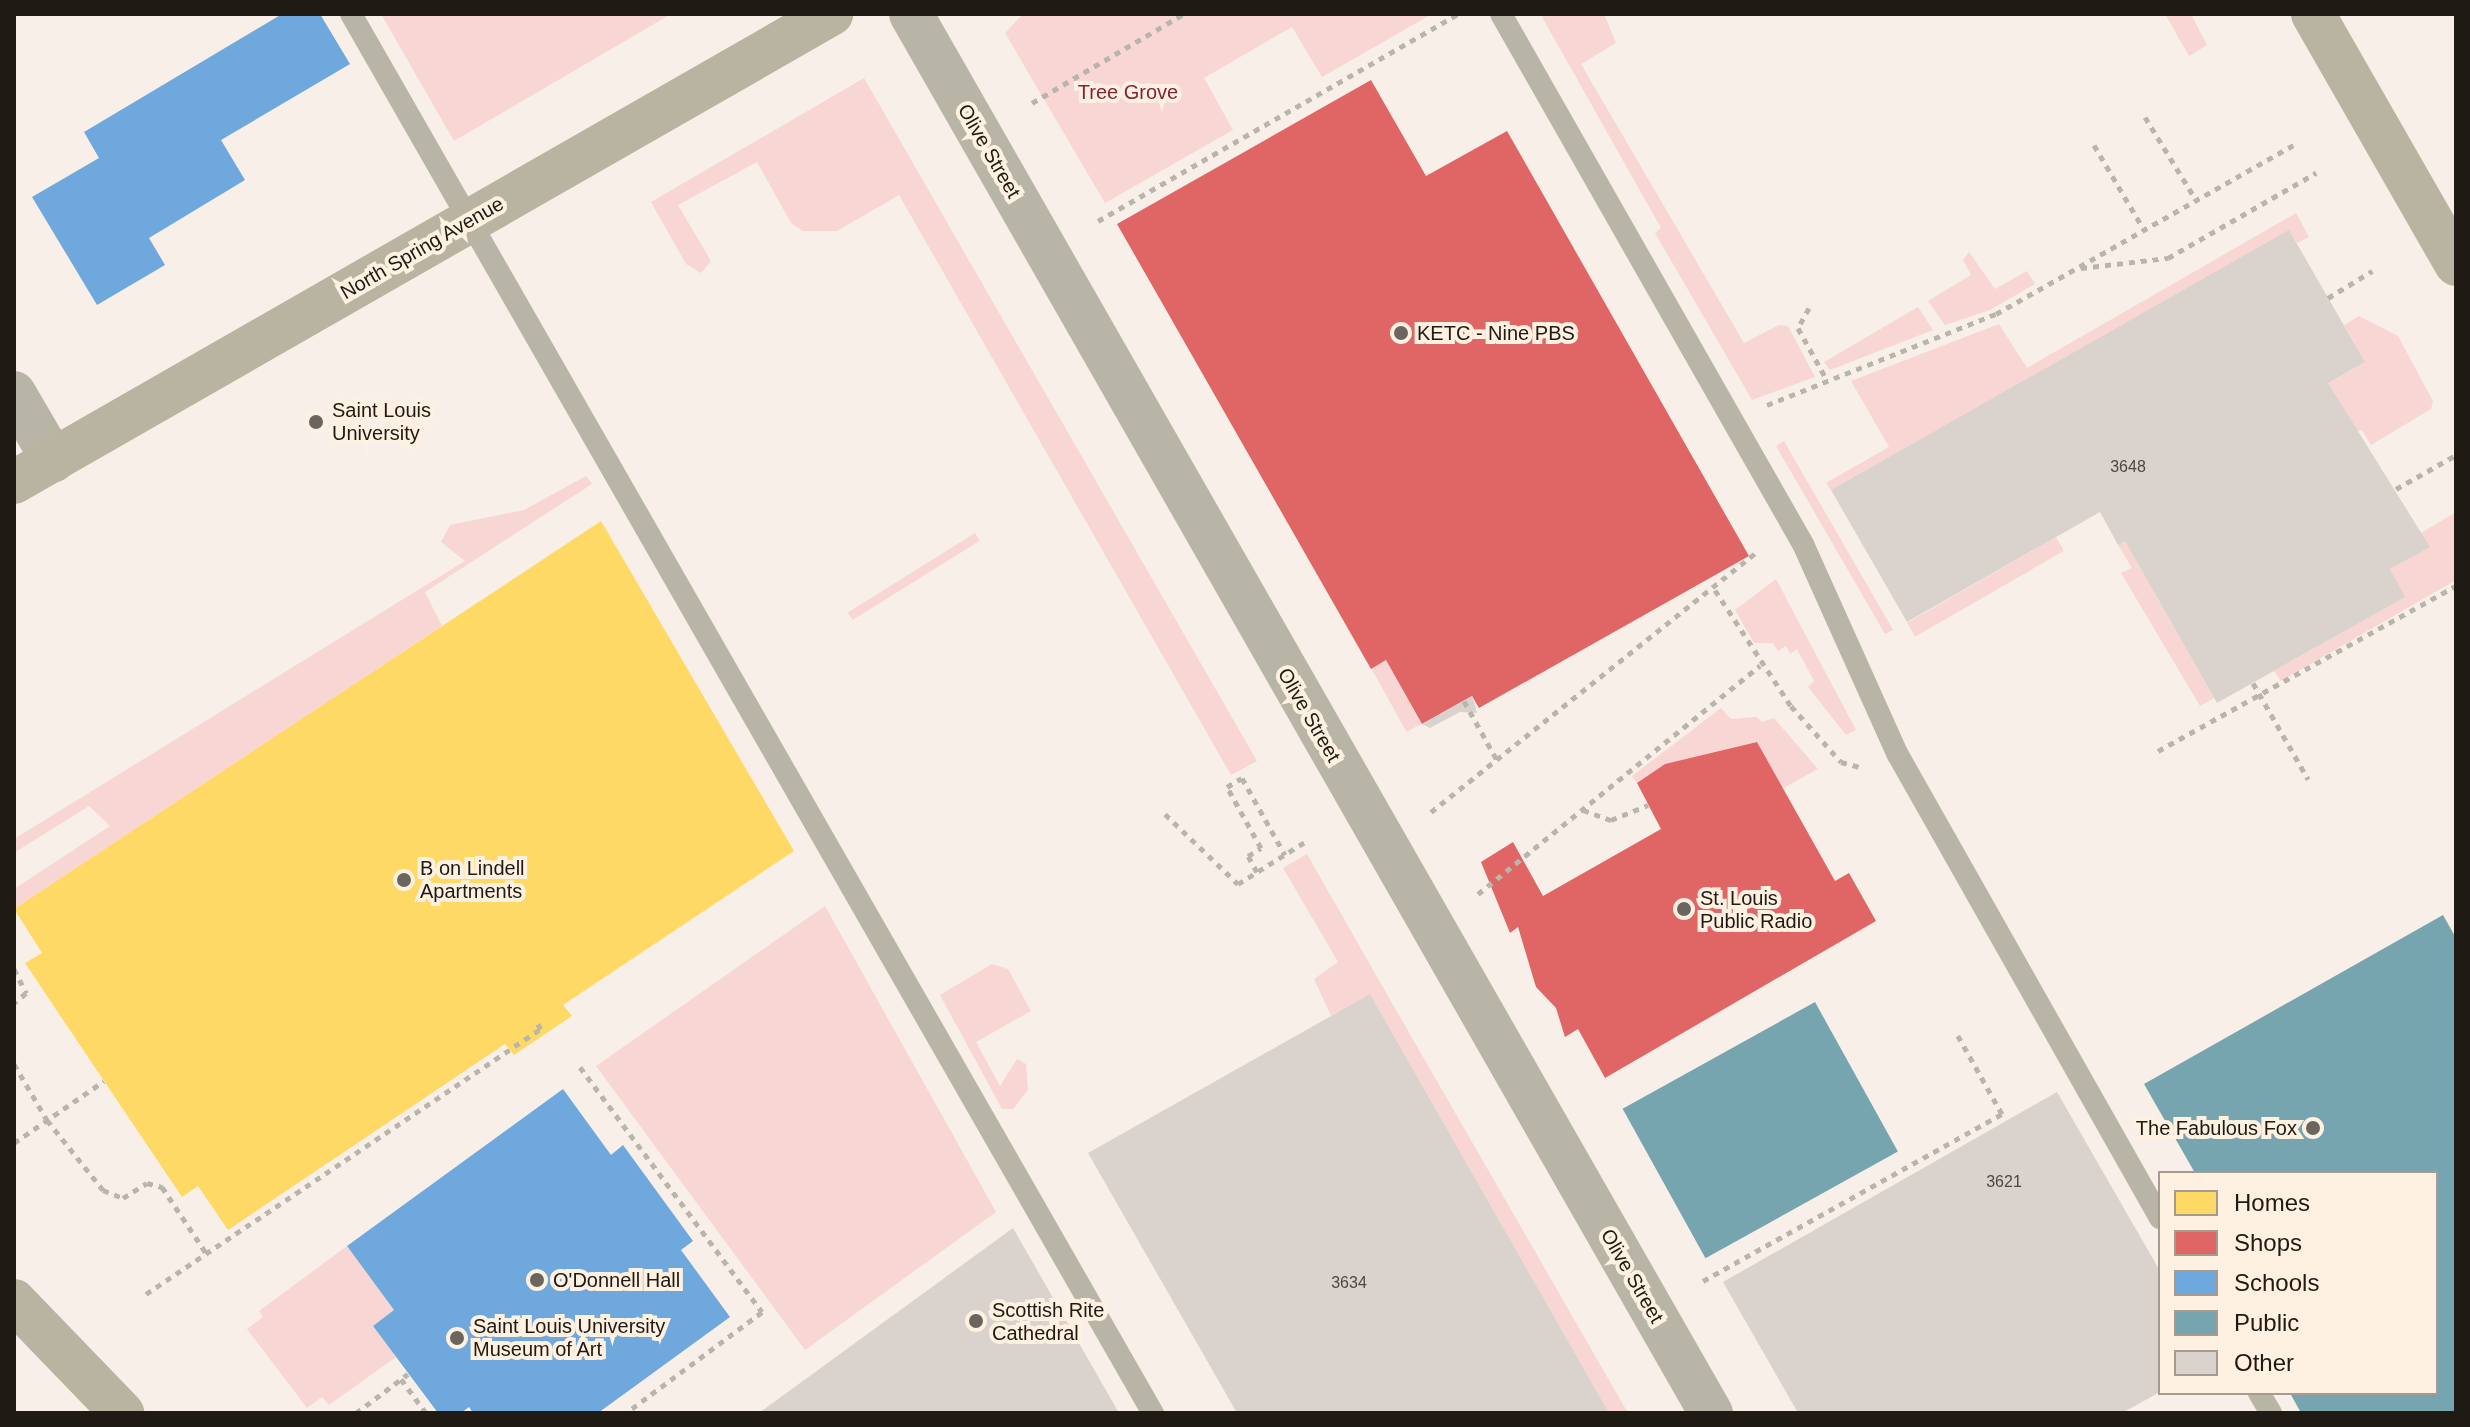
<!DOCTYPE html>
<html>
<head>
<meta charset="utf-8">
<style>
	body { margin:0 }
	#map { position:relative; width:2470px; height:1427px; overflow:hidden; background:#f8f0e8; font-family:Helvetica,sans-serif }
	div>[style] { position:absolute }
	.green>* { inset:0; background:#f7d6d4; transform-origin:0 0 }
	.homes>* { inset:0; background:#ffd966 }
	.shops>* { inset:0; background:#e06666 }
	.schools>* { inset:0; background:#6fa8dc }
	.public>* { inset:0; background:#76a5af; transform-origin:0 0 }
	.building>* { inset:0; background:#dad2cd }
	.path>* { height:5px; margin-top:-2.5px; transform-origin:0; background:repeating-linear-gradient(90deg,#b9b5aa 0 6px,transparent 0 12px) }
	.lane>* { height:22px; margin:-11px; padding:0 11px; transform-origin:11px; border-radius:11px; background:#b9b5a6 }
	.street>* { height:44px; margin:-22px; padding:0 22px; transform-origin:22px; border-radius:22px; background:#b9b5a6 }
	.secondary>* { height:44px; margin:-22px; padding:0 22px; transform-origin:22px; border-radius:22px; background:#b8b4a1 }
	.dots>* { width:22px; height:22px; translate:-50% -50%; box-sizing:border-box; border:4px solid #fef1e2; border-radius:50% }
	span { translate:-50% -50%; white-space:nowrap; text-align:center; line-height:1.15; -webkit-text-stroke:8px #fef1e2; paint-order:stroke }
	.number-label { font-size:16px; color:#4e4842 }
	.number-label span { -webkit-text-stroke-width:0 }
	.park-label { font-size:20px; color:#842335 }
	.street-label { font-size:20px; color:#201a14 }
	.poi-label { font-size:20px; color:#201a14 }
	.left { translate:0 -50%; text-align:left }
	.right { translate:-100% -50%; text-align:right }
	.frame { position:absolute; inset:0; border:16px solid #201a14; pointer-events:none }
	.legend { position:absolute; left:2158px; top:1171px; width:280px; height:224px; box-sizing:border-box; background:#fef1e2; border:2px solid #a59b90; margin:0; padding:10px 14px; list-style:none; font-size:24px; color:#201a14 }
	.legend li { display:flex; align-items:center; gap:16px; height:40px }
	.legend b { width:40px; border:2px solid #a59b90 }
</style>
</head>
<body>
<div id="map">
	<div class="green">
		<div style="clip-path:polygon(381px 14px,671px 14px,454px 141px)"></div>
		<div style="clip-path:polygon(1023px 14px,1432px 14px,1322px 77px,1292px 27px,1204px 78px,1233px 130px,1105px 203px,1005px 33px)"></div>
		<div style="clip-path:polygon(1547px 14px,1604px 14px,1616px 43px,1581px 64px,1744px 343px,1779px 325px,1788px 326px,1815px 377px,1752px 400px,1655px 233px,1661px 228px,1542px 17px)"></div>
		<div style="clip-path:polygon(2165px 14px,2191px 14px,2207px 45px,2189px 56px)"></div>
		<div style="clip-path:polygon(864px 78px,1257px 761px,1231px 775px,899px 195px,837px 231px,803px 231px,791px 223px,757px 162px,678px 205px,711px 261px,701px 273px,686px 264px,651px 202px)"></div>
		<div style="clip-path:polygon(2296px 213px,2309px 237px,2297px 243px,2289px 231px,1831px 490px,1826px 483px,1889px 447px,1851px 381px,1999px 324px,2027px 368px)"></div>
		<div style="clip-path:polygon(1969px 252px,1995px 289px,2027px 271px,2035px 284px,1990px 310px,1945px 325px,1928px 301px,1971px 275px,1963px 260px)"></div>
		<div style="clip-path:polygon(1918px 307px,1933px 330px,1830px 370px,1824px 362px)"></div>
		<div style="clip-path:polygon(2359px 316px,2398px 336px,2433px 401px,2431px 409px,2371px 445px,2362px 430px,2357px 432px,2328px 383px,2365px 362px,2344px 325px)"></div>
		<div style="clip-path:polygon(1784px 441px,1855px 564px,1893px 630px,1885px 634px,1776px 446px)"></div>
		<div style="clip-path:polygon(586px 476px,592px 484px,425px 592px,442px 626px,14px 909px,14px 889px,110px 826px,89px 806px,14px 853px,14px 839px,465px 561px,441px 542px,450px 525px,524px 510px)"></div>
		<div style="clip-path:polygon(2456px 512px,2456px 580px,2281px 681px,2274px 671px,2404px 597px,2390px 569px,2429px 547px,2421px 533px)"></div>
		<div style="left:975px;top:533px;width:9px;height:150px;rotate:58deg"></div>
		<div style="left:2056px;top:537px;width:16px;height:172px;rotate:60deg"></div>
		<div style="clip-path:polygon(2125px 541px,2214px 698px,2200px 706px,2121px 573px,2132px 568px,2118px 545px)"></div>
		<div style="clip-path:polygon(1776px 579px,1856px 730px,1846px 735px,1808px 687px,1814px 681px,1797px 649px,1790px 654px,1786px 646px,1778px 651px,1773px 643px,1754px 643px,1735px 610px)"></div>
		<div style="left:1386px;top:660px;width:73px;height:17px;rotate:61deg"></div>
		<div style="clip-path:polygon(1721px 708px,1731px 719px,1757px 717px,1762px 722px,1774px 718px,1818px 769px,1782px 789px,1757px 742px,1665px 764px,1637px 783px,1632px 776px)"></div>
		<div style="clip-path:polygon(1307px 854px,1388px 996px,1628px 1413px,1609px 1413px,1370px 994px,1331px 1016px,1314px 979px,1338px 962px,1283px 868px)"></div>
		<div style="clip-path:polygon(825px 906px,996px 1212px,805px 1350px,596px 1066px)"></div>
		<div style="clip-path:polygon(992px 964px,1008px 969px,1031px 1011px,976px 1042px,1000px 1086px,1017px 1059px,1026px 1064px,1028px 1090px,1013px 1109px,1002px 1109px,940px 995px)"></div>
		<div style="clip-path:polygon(347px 1246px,394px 1310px,373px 1326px,396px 1357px,329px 1405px,322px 1397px,307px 1408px,247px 1329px,263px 1317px,259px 1311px)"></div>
	</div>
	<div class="homes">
		<div style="clip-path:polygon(601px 521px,794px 851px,563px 1005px,572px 1016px,514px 1055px,505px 1044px,228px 1230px,198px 1186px,182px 1197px,57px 1011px,25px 963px,42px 953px,14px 909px)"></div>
	</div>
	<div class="shops">
		<div style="clip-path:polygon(1371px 80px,1426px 176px,1507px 131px,1749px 556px,1479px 708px,1472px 696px,1422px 724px,1386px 660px,1371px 669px,1117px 224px)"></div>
		<div style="clip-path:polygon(1757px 742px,1835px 881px,1849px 873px,1876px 921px,1605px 1078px,1578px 1029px,1565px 1037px,1556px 1008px,1536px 987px,1518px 927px,1510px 933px,1481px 862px,1513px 842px,1543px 896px,1661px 829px,1637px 783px,1665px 764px)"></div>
	</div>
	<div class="schools">
		<div style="clip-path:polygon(282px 14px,320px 14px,350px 64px,221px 140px,245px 180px,149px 238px,165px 265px,97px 305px,32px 197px,99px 158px,84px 132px)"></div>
		<div style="clip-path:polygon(563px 1089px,611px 1155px,623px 1145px,693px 1241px,681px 1250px,730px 1317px,598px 1413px,473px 1413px,469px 1407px,461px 1413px,438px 1413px,373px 1326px,394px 1310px,347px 1246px)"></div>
	</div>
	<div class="public">
		<div style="clip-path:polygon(2443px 915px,2456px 938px,2456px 1413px,2301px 1413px,2290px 1393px,2436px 1393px,2436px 1173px,2195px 1173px,2144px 1084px)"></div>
		<div style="left:1815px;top:1002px;width:171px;height:220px;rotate:61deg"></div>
	</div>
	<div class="building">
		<div style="clip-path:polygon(2289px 230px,2365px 362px,2328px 383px,2430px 547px,2390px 569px,2405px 597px,2217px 703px,2125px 541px,2118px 545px,2100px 512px,1907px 622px,1831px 490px)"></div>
		<div style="clip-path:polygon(1472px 696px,1477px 713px,1460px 712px,1430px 728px,1422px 724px)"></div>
		<div style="clip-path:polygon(1370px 994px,1609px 1413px,1237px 1413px,1088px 1153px)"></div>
		<div style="clip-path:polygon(2057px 1092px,2160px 1271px,2160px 1392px,2122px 1413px,1798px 1413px,1723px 1282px)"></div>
		<div style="clip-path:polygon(1013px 1228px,1119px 1413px,759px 1413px)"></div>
	</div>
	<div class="path">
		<div style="left:1032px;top:103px;width:176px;rotate:-30.4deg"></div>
		<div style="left:2145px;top:117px;width:97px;rotate:58.4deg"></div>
		<div style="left:2094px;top:145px;width:99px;rotate:59.5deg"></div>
		<div style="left:1098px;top:221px;width:415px;rotate:-29.9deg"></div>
		<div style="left:2081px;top:268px;width:88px;rotate:-6.6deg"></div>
		<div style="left:2168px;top:258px;width:171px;rotate:-29.9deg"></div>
		<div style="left:2328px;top:298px;width:52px;rotate:-31.5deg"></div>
		<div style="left:1809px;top:308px;width:23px;rotate:119deg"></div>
		<div style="left:1798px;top:328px;width:60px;rotate:60.9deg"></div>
		<div style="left:1767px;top:405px;width:246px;rotate:-21.7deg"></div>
		<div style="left:1996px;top:314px;width:348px;rotate:-29.6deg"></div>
		<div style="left:2396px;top:489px;width:69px;rotate:-29.5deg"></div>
		<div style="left:1715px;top:590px;width:139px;rotate:56.8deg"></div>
		<div style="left:1791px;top:706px;width:75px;rotate:48.2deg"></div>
		<div style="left:1841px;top:762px;width:20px;rotate:15deg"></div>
		<div style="left:2253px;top:683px;width:111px;rotate:60.2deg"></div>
		<div style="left:1464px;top:701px;width:68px;rotate:60.8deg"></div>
		<div style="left:2158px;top:751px;width:341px;rotate:-29deg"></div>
		<div style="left:1583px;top:810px;width:30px;rotate:20deg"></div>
		<div style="left:1611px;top:820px;width:40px;rotate:-22deg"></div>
		<div style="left:1431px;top:812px;width:417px;rotate:-38.6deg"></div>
		<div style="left:1165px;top:814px;width:101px;rotate:43.8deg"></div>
		<div style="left:1238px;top:884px;width:83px;rotate:-32.2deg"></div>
		<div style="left:1257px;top:872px;width:18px;rotate:-119deg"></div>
		<div style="left:1248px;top:856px;width:15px;rotate:-32deg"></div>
		<div style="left:1261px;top:848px;width:70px;rotate:-119.1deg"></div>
		<div style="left:1227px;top:787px;width:17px;rotate:-31deg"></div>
		<div style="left:1242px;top:778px;width:88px;rotate:60.8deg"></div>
		<div style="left:1478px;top:894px;width:363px;rotate:-39deg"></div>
		<div style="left:14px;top:969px;width:27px;rotate:63deg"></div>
		<div style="left:26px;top:993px;width:16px;rotate:140deg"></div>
		<div style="left:14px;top:1064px;width:65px;rotate:59.5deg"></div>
		<div style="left:47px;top:1120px;width:90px;rotate:51.3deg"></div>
		<div style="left:103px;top:1190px;width:22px;rotate:22deg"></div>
		<div style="left:123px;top:1198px;width:28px;rotate:-32deg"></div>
		<div style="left:147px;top:1183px;width:16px;rotate:15deg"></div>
		<div style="left:162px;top:1187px;width:79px;rotate:56.3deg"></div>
		<div style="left:580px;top:1067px;width:305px;rotate:53.4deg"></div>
		<div style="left:762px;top:1312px;width:169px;rotate:143.4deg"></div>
		<div style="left:14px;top:1143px;width:109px;rotate:-34.6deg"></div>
		<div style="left:1703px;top:1281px;width:342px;rotate:-29.2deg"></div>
		<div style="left:2002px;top:1114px;width:92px;rotate:-119.4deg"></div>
		<div style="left:146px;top:1294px;width:476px;rotate:-33.9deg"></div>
		<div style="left:541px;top:1029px;width:7px;rotate:-124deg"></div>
		<div style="left:401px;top:1379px;width:42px;rotate:53.7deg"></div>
		<div style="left:356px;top:1413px;width:65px;rotate:-36.9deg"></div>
	</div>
	<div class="lane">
		<div style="left:351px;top:14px;width:1613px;rotate:60.18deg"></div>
		<div style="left:1501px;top:14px;width:610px;rotate:60.33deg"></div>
		<div style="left:1803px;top:544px;width:231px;rotate:65.8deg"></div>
		<div style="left:1898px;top:755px;width:532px;rotate:60.5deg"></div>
		<div style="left:2259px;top:1393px;width:23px;rotate:59deg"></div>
	</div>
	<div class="street">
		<div style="left:911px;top:14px;width:1612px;rotate:60.24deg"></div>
		<div style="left:14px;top:393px;width:78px;rotate:59.8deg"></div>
	</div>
	<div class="secondary">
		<div style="left:2313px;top:14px;width:288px;rotate:60.2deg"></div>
		<div style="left:14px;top:482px;width:942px;rotate:-29.81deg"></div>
		<div style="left:14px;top:1301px;width:156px;rotate:46deg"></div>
	</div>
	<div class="dots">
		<div style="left:1401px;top:333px;background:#6c655e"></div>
		<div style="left:316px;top:422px;background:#6c655e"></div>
		<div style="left:404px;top:880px;background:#6c655e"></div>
		<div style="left:1684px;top:909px;background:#6c655e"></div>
		<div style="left:2313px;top:1128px;background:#6c655e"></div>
		<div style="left:537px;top:1280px;background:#6c655e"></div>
		<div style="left:976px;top:1321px;background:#6c655e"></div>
		<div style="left:457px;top:1338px;background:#6c655e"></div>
	</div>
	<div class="number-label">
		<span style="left:2128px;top:467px">3648</span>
		<span style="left:2004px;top:1182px">3621</span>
		<span style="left:1349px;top:1283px">3634</span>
	</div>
	<div class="park-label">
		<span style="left:1128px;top:92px">Tree Grove</span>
	</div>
	<div class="street-label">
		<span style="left:989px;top:151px;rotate:60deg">Olive Street</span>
		<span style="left:422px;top:248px;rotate:-30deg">North Spring Avenue</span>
		<span style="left:1309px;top:715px;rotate:60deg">Olive Street</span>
		<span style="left:1632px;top:1276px;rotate:60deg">Olive Street</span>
	</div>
	<div class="poi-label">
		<span class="left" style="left:1417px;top:333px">KETC - Nine PBS</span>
		<span class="left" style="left:332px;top:422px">Saint Louis<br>University</span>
		<span class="left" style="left:420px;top:880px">B on Lindell<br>Apartments</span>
		<span class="left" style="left:1700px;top:910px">St. Louis<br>Public Radio</span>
		<span class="right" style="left:2297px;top:1128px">The Fabulous Fox</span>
		<span class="left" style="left:553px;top:1280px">O'Donnell Hall</span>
		<span class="left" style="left:992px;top:1322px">Scottish Rite<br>Cathedral</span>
		<span class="left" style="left:473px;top:1338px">Saint Louis University<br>Museum of Art</span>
	</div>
	<div class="frame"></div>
	<ul class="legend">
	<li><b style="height:22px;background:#ffd966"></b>Homes</li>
	<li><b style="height:22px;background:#e06666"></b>Shops</li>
	<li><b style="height:22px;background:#6fa8dc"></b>Schools</li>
	<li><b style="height:22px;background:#76a5af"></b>Public</li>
	<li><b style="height:22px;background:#dad2cd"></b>Other</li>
	</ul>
</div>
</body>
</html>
